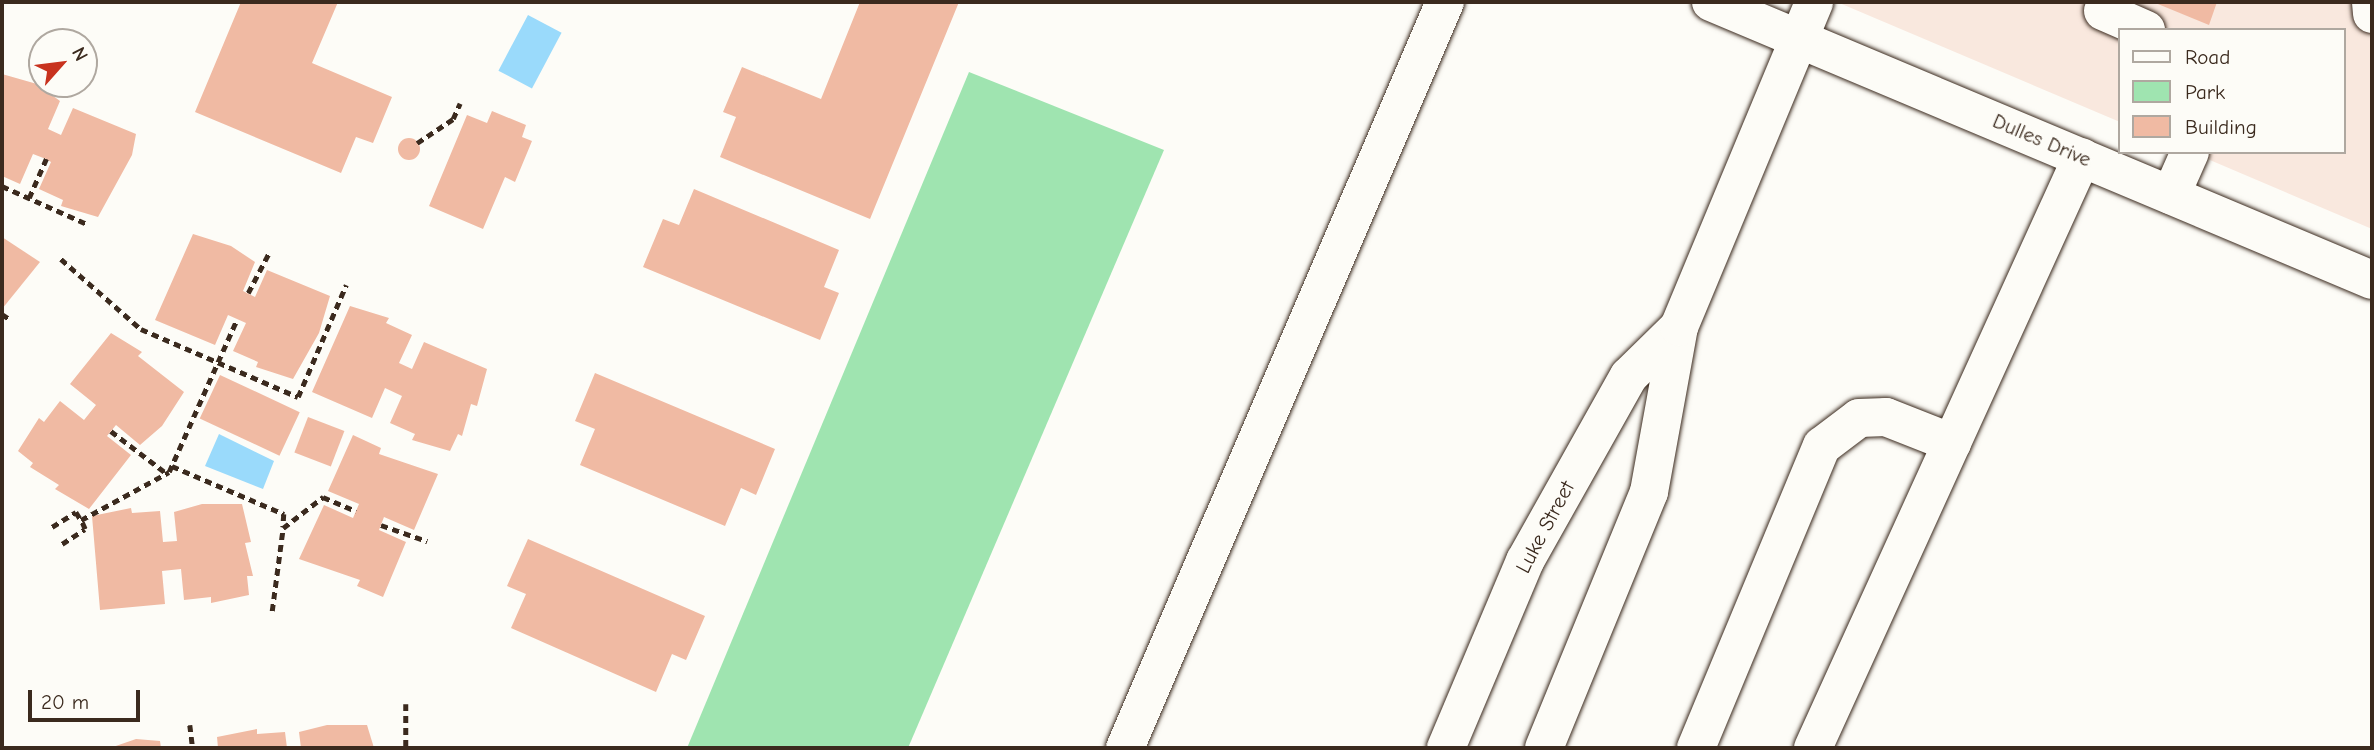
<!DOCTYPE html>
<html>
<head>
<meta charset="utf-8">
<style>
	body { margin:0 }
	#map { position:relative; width:2374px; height:750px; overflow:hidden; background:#fdfcf7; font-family:"Comic Neue",sans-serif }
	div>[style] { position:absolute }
	.built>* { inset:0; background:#f9e8de }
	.green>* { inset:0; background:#9fe4b0 }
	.water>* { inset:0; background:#9adafb; transform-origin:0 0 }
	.building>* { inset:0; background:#f0baa3; transform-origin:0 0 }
	.round { border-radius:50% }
	.path>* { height:4.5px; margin-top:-2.25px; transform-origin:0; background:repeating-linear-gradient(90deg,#3b2a1e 0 7px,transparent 0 12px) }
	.roads { filter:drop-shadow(0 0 2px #3b2a1e) drop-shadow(0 0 2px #3b2a1e) }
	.minor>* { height:38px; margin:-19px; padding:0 19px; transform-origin:19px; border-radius:19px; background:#fdfcf7 }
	span { translate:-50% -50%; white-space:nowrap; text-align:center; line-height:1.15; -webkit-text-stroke:6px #fdfcf7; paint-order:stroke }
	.street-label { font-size:21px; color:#3b2a1e }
	.frame { position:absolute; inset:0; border:4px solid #3b2a1e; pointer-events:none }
	.legend { position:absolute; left:2118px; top:28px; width:228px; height:126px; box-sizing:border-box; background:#fdfcf7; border:2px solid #afa8a0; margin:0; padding:9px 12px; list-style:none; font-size:21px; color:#3b2a1e }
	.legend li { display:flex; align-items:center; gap:14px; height:35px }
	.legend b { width:35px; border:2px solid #afa8a0 }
	.north { position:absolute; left:28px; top:28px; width:70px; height:70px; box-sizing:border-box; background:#fdfcf7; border:2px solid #afa8a0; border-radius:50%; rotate:62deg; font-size:19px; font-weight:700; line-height:28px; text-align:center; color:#3b2a1e }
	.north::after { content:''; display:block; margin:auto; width:24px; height:32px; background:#c8321e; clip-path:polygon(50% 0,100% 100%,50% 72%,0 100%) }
	.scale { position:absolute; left:28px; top:690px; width:112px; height:32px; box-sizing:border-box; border:4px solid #3b2a1e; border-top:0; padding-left:9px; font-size:21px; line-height:24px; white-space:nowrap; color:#3b2a1e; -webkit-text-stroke:5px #fdfcf7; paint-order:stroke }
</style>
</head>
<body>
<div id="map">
	<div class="built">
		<div style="clip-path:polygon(1837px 2px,2372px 2px,2372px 229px,2191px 152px,2344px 152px,2344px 30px,2120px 30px,2120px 122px)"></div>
	</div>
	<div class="green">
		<div style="clip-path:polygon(969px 72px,1164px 150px,908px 748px,687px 748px)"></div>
	</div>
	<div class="water">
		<div style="left:528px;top:15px;width:38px;height:63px;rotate:28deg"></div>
		<div style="clip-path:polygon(219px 434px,274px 461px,263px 489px,205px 466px)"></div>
	</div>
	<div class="building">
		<div style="clip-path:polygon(241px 2px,338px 2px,312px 63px,392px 97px,373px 143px,356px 137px,341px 173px,195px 112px)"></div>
		<div style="clip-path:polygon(860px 2px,959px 2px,870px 219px,720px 157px,736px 117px,723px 112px,742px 67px,821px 99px)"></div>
		<div style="clip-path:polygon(2153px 2px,2217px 2px,2209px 25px)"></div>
		<div style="clip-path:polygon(2px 74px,37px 84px,60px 101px,48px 129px,61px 135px,73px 108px,136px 134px,132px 155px,98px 217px,61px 206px,63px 200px,39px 189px,51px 162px,46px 159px,33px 154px,20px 184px,2px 176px)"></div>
		<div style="clip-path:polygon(492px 111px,526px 125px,522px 137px,532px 141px,515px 182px,505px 177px,483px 229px,429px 206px,467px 115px,487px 123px)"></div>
		<div class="round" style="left:398px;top:138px;width:22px;height:22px"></div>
		<div style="clip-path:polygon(694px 189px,839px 250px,824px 287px,839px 293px,820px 340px,643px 267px,663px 219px,679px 225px)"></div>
		<div style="clip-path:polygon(193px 234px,231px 246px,255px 262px,243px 291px,255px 297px,267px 270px,330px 296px,319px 333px,293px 379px,256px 367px,258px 362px,233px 351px,246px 323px,228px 315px,215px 345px,155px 320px)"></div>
		<div style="clip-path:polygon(2px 237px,40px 262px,2px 309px)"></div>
		<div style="clip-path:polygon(350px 306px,389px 318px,386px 323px,412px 335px,399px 363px,412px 369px,424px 342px,487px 369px,477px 406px,471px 404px,462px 436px,458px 434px,450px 451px,412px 440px,415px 434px,390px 423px,402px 396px,385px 388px,372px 418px,312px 392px)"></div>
		<div style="clip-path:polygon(111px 333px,142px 352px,138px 356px,184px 392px,162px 426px,140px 445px,116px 425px,107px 436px,131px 455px,89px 509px,55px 489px,59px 485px,30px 467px,33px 463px,18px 451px,39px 418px,44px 422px,60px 401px,84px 420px,96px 405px,70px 384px)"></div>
		<div style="clip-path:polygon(595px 373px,775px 449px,756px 495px,741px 488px,725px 526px,580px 465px,595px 429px,575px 421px)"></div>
		<div style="left:220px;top:375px;width:88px;height:48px;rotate:25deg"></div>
		<div style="left:308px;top:417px;width:39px;height:38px;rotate:21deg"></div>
		<div style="clip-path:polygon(353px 435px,381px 448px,379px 454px,438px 474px,414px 530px,384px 517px,379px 530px,406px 542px,383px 597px,357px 586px,360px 580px,299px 559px,324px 505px,353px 518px,359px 504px,328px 491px)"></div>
		<div style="clip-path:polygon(202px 504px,242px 504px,251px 542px,245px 543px,253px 576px,247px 576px,249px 595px,211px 603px,211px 597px,184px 600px,181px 569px,162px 571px,165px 604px,100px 610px,92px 516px,131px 508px,132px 513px,160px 511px,163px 542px,177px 541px,174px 512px)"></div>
		<div style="clip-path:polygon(528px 539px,705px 616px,686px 660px,672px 654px,656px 692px,511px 628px,526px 594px,507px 586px)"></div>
		<div style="clip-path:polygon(327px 725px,367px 725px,374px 748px,301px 748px,299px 732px)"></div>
		<div style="clip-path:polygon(257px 729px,257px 734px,285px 732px,287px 748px,218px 748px,217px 737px)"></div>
		<div style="clip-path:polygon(136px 739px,160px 741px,161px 748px,110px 748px)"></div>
	</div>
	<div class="path">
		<div style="left:417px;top:143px;width:43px;rotate:-33.7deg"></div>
		<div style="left:453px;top:119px;width:17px;rotate:-66deg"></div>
		<div style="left:2px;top:186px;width:95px;rotate:24.1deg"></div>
		<div style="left:29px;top:198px;width:43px;rotate:-66.4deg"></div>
		<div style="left:61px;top:259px;width:106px;rotate:41.2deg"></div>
		<div style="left:141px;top:329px;width:171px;rotate:23.4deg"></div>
		<div style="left:298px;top:397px;width:122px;rotate:-66.8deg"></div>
		<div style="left:248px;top:293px;width:47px;rotate:-62.4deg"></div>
		<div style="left:2px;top:314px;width:11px;rotate:34deg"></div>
		<div style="left:111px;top:431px;width:69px;rotate:37.4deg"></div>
		<div style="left:172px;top:466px;width:122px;rotate:23.2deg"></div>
		<div style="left:284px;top:514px;width:13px;rotate:94deg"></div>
		<div style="left:381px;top:525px;width:49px;rotate:19.2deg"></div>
		<div style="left:52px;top:527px;width:28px;rotate:-32deg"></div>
		<div style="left:76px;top:512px;width:9px;rotate:58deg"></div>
		<div style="left:81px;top:520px;width:100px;rotate:-28.6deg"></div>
		<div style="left:169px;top:472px;width:167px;rotate:-66deg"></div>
		<div style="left:62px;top:544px;width:27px;rotate:-33deg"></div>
		<div style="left:85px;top:529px;width:10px;rotate:-114deg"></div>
		<div style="left:272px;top:611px;width:84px;rotate:-82.5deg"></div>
		<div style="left:283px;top:528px;width:51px;rotate:-37.8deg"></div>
		<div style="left:323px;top:497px;width:36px;rotate:23deg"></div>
		<div style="left:406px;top:704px;width:44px;rotate:90deg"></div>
		<div style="left:190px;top:725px;width:23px;rotate:83deg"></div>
	</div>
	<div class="roads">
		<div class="minor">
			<div style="left:1711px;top:2px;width:717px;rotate:22.81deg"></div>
			<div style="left:2371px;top:2px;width:12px;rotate:85deg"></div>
			<div style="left:2103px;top:11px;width:47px;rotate:23.8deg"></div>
			<div style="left:2171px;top:195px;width:47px;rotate:-66.2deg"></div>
			<div style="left:1125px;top:748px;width:812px;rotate:-66.78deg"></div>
			<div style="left:1446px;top:748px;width:203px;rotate:-67.1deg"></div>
			<div style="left:1525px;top:561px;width:212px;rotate:-60.7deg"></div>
			<div style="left:1629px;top:376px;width:70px;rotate:-44.4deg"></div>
			<div style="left:1544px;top:748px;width:277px;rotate:-67.7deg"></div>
			<div style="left:1649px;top:492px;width:168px;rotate:-79.7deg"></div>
			<div style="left:1679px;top:327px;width:352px;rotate:-67.4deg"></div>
			<div style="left:1696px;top:748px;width:327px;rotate:-67.4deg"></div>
			<div style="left:1822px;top:446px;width:46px;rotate:-37.1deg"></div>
			<div style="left:1859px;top:418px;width:27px;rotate:-2deg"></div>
			<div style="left:1886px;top:417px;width:71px;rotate:21.5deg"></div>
			<div style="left:1813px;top:748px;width:649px;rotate:-65.53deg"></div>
		</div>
	</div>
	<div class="street-label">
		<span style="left:2042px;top:140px;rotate:23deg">Dulles Drive</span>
		<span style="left:1545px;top:527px;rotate:-62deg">Luke Street</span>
	</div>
	<div class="frame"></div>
	<ul class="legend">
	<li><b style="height:9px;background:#fdfcf7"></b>Road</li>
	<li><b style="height:19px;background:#9fe4b0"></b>Park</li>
	<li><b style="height:19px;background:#f0baa3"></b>Building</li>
	</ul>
	<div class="north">N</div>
	<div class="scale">20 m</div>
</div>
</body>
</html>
